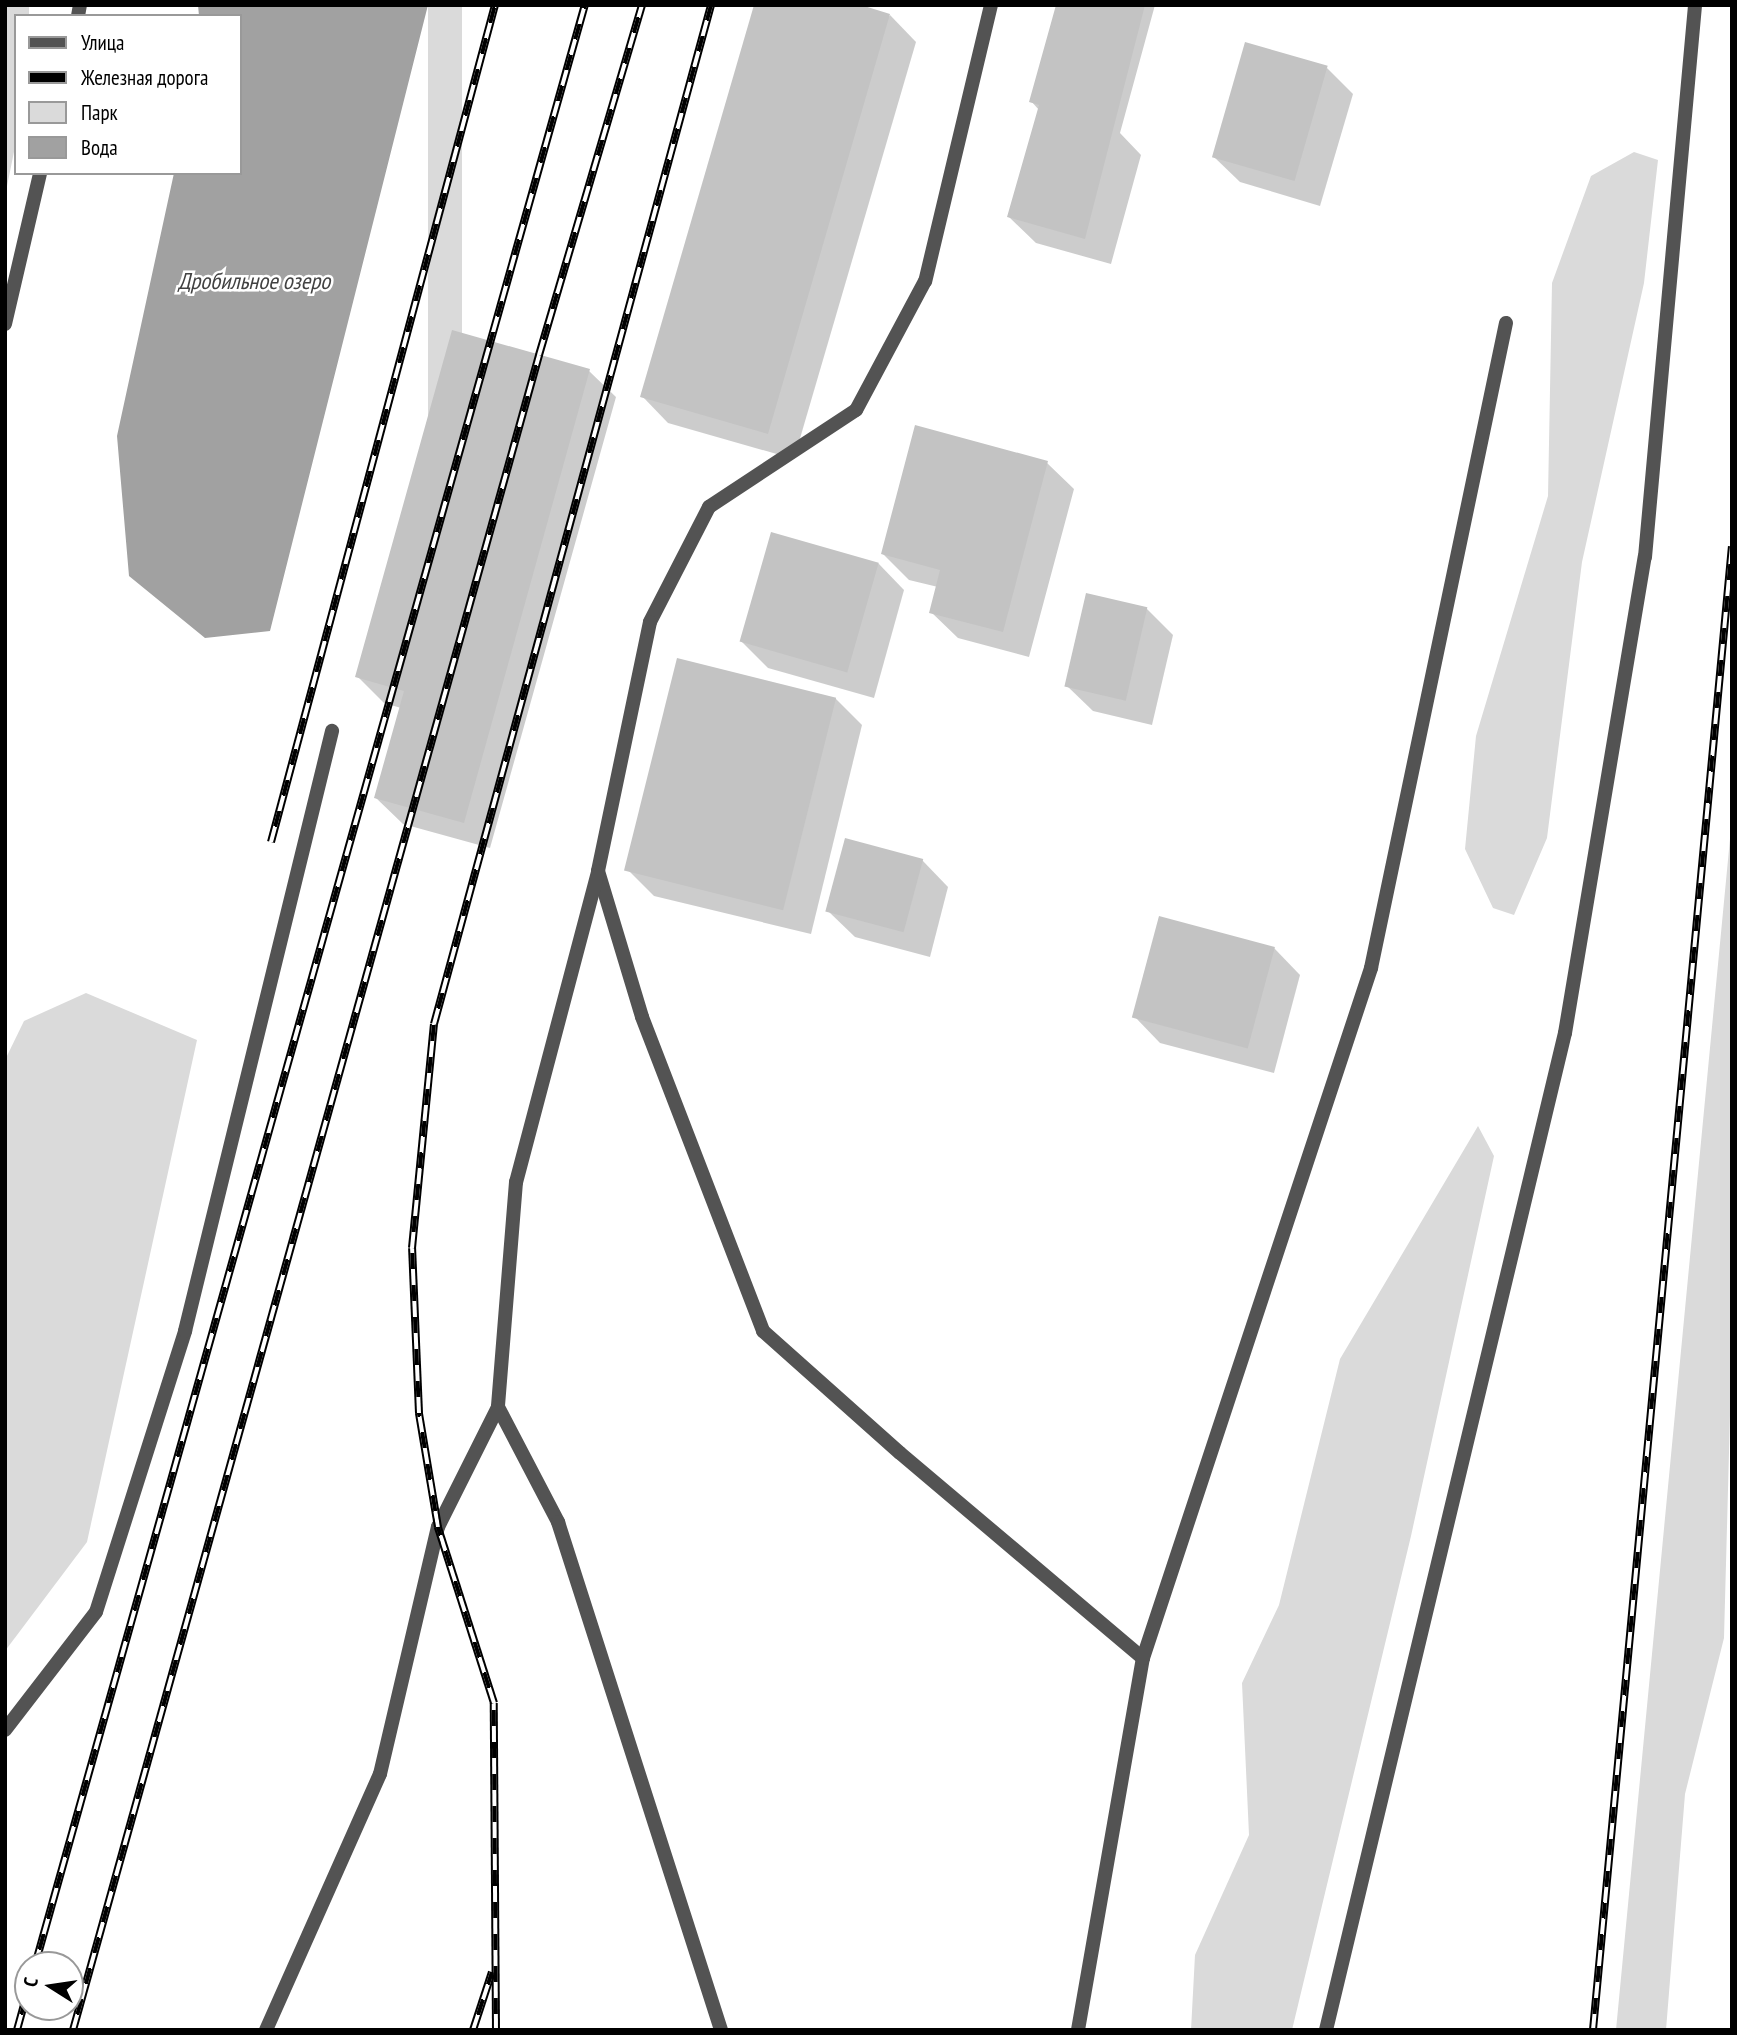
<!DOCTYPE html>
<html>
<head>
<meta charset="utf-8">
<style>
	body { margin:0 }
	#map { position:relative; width:1737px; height:2035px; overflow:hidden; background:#fff; font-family:"PT Sans Narrow",sans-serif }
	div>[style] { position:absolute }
	.green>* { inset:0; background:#dadada; transform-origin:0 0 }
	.water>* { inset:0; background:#a1a1a1 }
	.shadow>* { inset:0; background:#0003 }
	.building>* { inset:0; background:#c3c3c3; transform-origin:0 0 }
	.lane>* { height:14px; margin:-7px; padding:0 7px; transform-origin:7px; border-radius:7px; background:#535353 }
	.street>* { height:14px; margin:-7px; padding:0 7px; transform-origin:7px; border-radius:7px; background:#535353 }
	.rail>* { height:8px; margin-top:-4px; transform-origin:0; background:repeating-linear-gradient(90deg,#fff 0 16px,#000 0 32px); box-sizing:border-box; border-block:2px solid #000 }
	span { translate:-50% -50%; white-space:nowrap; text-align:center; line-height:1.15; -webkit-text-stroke:5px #fff; paint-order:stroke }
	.water-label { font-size:23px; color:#424242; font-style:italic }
	.frame { position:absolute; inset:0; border:7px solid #000; pointer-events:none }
	.legend { position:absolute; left:14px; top:14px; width:228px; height:161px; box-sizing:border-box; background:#fff; border:2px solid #999; margin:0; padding:9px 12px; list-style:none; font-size:21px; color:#000 }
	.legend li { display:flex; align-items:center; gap:14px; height:35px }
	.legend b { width:35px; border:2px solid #999 }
	.north { position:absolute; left:14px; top:1951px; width:70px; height:70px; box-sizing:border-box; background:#fff; border:2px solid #999; border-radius:50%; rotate:282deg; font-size:19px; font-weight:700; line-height:28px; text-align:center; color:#000 }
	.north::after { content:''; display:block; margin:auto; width:24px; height:32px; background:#000; clip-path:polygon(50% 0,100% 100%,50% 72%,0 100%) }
</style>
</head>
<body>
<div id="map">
	<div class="green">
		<div style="clip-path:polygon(5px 5px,29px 5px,29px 16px,16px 16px,16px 142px,5px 196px)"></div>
		<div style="left:428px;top:5px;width:34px;height:646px"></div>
		<div style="clip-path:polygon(1634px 152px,1658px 160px,1644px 283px,1582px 562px,1547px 838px,1514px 915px,1493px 908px,1465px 849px,1476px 736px,1548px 496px,1552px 283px,1591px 176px)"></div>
		<div style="clip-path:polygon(1732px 818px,1732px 1341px,1724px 1638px,1685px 1794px,1666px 2030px,1616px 2030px)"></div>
		<div style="clip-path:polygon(86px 993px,197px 1040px,87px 1542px,5px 1651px,5px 1060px,24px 1021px)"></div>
		<div style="clip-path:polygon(1478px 1126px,1494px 1156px,1411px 1536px,1292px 2030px,1191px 2030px,1195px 1955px,1249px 1835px,1242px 1683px,1279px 1605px,1340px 1359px)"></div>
	</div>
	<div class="water">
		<div style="clip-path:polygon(198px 5px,428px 5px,270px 631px,205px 638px,129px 576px,117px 436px,174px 173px,240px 173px,240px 16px,199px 16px)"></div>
	</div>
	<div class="shadow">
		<div style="clip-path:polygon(1058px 5px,1155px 5px,1120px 133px,1141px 155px,1111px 264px,1036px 243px,1009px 217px,1039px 110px,1031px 101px)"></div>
		<div style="clip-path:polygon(890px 15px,916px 42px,794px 459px,668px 423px,642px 396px)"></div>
		<div style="clip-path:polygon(1327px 68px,1353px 94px,1320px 206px,1240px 182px,1213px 156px)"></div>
		<div style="clip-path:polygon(589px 371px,616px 397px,490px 848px,403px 824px,376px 798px,401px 708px,384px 703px,357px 676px)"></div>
		<div style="clip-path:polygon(1047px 463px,1074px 489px,1029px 657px,958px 638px,931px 612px,938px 587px,909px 580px,883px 554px)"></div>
		<div style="clip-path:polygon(878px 563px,904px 590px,874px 698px,768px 668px,742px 642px)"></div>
		<div style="clip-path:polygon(1087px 595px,1147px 609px,1173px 635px,1152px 725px,1093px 711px,1066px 685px)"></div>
		<div style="clip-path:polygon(835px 698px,862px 725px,811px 934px,654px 896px,628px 870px)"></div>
		<div style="clip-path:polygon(922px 860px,948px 887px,930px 957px,855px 937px,828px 911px)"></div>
		<div style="clip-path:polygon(1274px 948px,1300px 975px,1274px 1073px,1160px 1043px,1134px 1016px)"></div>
	</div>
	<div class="building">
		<div style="clip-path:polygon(754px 5px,861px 5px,890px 14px,768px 434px,640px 397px)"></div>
		<div style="clip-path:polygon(1056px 5px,1145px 5px,1085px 239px,1007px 217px,1039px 105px,1029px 102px)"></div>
		<div style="left:1245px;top:42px;width:86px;height:120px;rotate:16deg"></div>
		<div style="clip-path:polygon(452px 330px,590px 369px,464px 823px,374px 798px,404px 691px,355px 677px)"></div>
		<div style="clip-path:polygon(915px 425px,1048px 461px,1003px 632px,929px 613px,940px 570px,881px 554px)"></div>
		<div style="left:771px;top:532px;width:112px;height:114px;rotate:16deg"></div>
		<div style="left:1086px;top:593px;width:63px;height:96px;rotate:13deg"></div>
		<div style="left:677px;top:658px;width:164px;height:219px;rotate:14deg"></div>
		<div style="left:845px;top:838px;width:81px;height:76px;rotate:15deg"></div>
		<div style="left:1159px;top:916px;width:120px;height:105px;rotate:15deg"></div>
	</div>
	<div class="lane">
		<div style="left:991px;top:5px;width:284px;rotate:103.4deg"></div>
		<div style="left:925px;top:281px;width:146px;rotate:118.1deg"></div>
		<div style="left:856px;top:410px;width:176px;rotate:146.6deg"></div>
		<div style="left:709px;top:507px;width:129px;rotate:117.2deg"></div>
		<div style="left:650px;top:622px;width:254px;rotate:101.8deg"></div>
		<div style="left:598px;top:871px;width:152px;rotate:73.2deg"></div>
		<div style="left:642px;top:1017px;width:337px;rotate:68.9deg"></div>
		<div style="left:763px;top:1331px;width:183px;rotate:41.7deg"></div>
		<div style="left:900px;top:1453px;width:318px;rotate:40.2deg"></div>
		<div style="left:598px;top:872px;width:321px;rotate:104.8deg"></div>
		<div style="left:516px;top:1182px;width:226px;rotate:94.6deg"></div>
		<div style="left:498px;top:1407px;width:130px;rotate:62.4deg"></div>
		<div style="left:558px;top:1522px;width:534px;rotate:72.21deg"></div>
		<div style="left:5px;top:1730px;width:149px;rotate:-52.4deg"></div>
		<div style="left:96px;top:1612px;width:295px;rotate:-72.4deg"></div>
		<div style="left:185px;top:1331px;width:618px;rotate:-76.23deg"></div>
		<div style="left:266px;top:2030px;width:280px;rotate:-66deg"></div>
		<div style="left:380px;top:1774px;width:254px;rotate:-76.8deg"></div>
		<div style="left:438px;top:1527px;width:134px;rotate:-63.4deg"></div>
		<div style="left:1078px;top:2030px;width:378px;rotate:-80.1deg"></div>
		<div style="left:1143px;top:1658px;width:727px;rotate:-71.71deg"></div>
		<div style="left:1371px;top:968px;width:659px;rotate:-78.18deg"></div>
		<div style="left:1326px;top:2030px;width:1025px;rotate:-76.52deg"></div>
		<div style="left:1565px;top:1033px;width:483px;rotate:-80.5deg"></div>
		<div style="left:1645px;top:557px;width:554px;rotate:-84.82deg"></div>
	</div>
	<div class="street">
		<div style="left:78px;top:16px;width:11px;rotate:-80deg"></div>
		<div style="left:5px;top:324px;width:155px;rotate:-76.9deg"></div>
	</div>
	<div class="rail">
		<div style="left:271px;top:842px;width:866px;rotate:-75.02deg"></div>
		<div style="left:35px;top:1965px;width:2036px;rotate:-74.33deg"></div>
		<div style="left:17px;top:2030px;width:41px;rotate:-74.6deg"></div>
		<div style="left:73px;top:2030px;width:1739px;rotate:-74.45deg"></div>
		<div style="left:539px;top:355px;width:365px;rotate:-73.6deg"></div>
		<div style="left:473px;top:2030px;width:61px;rotate:-71.9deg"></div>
		<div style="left:496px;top:2030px;width:327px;rotate:-90.4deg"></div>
		<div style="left:494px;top:1703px;width:185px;rotate:-107.7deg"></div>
		<div style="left:438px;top:1527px;width:116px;rotate:-99.5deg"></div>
		<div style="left:419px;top:1413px;width:165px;rotate:-92.4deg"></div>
		<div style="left:412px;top:1248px;width:225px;rotate:-84.4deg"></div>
		<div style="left:434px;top:1024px;width:1056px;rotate:-74.79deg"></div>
		<div style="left:1593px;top:2030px;width:1490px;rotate:-84.65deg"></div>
	</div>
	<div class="water-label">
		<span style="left:254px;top:281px">Дробильное озеро</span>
	</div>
	<div class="frame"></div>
	<ul class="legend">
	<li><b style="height:9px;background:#535353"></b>Улица</li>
	<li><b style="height:9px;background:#000"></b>Железная дорога</li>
	<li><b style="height:19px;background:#dadada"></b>Парк</li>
	<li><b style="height:19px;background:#a1a1a1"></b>Вода</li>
	</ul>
	<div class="north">С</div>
</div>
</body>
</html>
